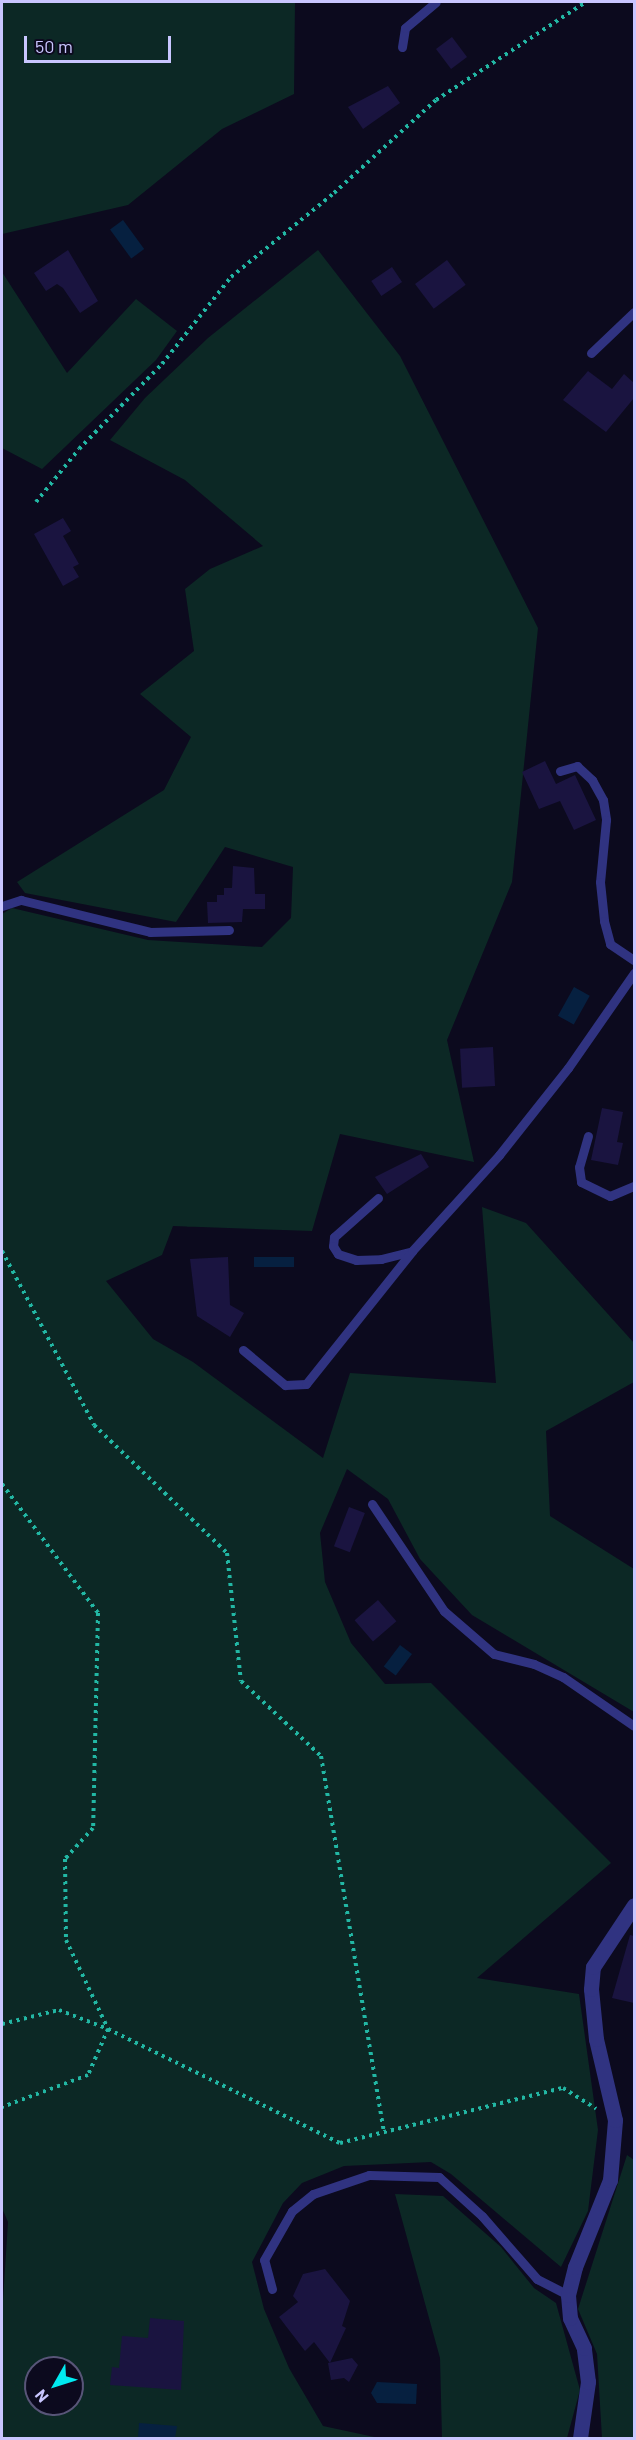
<!DOCTYPE html>
<html>
<head>
<meta charset="utf-8">
<style>
	body { margin:0 }
	#map { position:relative; width:636px; height:2440px; overflow:hidden; background:#0c0a1e; font-family:Barlow,sans-serif }
	div>[style] { position:absolute }
	.green>* { inset:0; background:#0c2825 }
	.water>* { inset:0; background:#062040; transform-origin:0 0 }
	.building>* { inset:0; background:#1a1440; transform-origin:0 0 }
	.path>* { height:4px; margin-top:-2px; transform-origin:0; background:repeating-linear-gradient(90deg,#22b7a4 0 3px,transparent 0 7.5px) }
	.lane>* { height:9px; margin:-4.5px; padding:0 4.5px; transform-origin:4.5px; border-radius:4.5px; background:#303381 }
	.street>* { height:15px; margin:-7.5px; padding:0 7.5px; transform-origin:7.5px; border-radius:7.5px; background:#303381 }
	span { translate:-50% -50%; white-space:nowrap; text-align:center; line-height:1.15; -webkit-text-stroke:4.5px #0c0a1e; paint-order:stroke }
	.frame { position:absolute; inset:0; border:3px solid #c9c6ff; pointer-events:none }
	.north { position:absolute; left:24px; top:2356px; width:60px; height:60px; box-sizing:border-box; background:#0c0a1e; border:2px solid #585578; border-radius:50%; rotate:231deg; font-size:16px; font-weight:700; line-height:24px; text-align:center; color:#c9c6ff }
	.north::after { content:''; display:block; margin:auto; width:21px; height:27px; background:#00eaf1; clip-path:polygon(50% 0,100% 100%,50% 72%,0 100%) }
	.scale { position:absolute; left:24px; top:36px; width:147px; height:27px; box-sizing:border-box; border:3px solid #c9c6ff; border-top:0; padding-left:8px; font-size:18px; line-height:21px; white-space:nowrap; color:#c9c6ff; -webkit-text-stroke:4px #0c0a1e; paint-order:stroke }
</style>
</head>
<body>
<div id="map">
	<div class="green">
		<div style="clip-path:polygon(2px 2px,295px 2px,294px 94px,222px 129px,128px 205px,2px 234px)"></div>
		<div style="clip-path:polygon(evenodd,318px 250px,400px 356px,538px 628px,512px 882px,447px 1040px,474px 1162px,340px 1134px,312px 1231px,173px 1226px,162px 1255px,106px 1281px,153px 1339px,193px 1362px,323px 1458px,350px 1373px,496px 1383px,482px 1207px,526px 1223px,634px 1343px,634px 1382px,546px 1431px,550px 1516px,634px 1569px,634px 1712px,472px 1615px,420px 1559px,388px 1499px,347px 1469px,320px 1533px,325px 1582px,351px 1643px,385px 1684px,431px 1683px,611px 1863px,477px 1978px,579px 1994px,598px 2130px,588px 2211px,561px 2267px,451px 2174px,431px 2162px,344px 2166px,302px 2183px,283px 2203px,252px 2262px,264px 2309px,289px 2368px,323px 2426px,379px 2438px,2px 2438px,2px 2316px,8px 2222px,2px 2208px,2px 914px,12px 908px,148px 940px,262px 947px,291px 918px,293px 867px,225px 847px,176px 922px,25px 893px,17px 882px,164px 790px,191px 737px,140px 694px,194px 651px,185px 589px,210px 569px,263px 546px,185px 480px,110px 440px,145px 398px,208px 338px,318px 250px,36px 2368px,72px 2368px,72px 2404px,36px 2404px,36px 2368px)"></div>
		<div style="clip-path:polygon(2px 272px,67px 373px,136px 299px,177px 331px,156px 360px,42px 469px,2px 448px)"></div>
		<div style="clip-path:polygon(627px 2155px,634px 2160px,634px 2438px,602px 2438px,597px 2354px,578px 2309px)"></div>
		<div style="clip-path:polygon(395px 2194px,443px 2196px,501px 2247px,534px 2288px,556px 2303px,580px 2390px,567px 2438px,442px 2438px,440px 2358px)"></div>
	</div>
	<div class="water">
		<div style="left:123px;top:220px;width:36px;height:16px;rotate:54deg"></div>
		<div style="left:574px;top:987px;width:18px;height:33px;rotate:29deg"></div>
		<div style="left:254px;top:1257px;width:40px;height:10px"></div>
		<div style="left:400px;top:1645px;width:15px;height:27px;rotate:37deg"></div>
		<div style="clip-path:polygon(377px 2382px,417px 2384px,416px 2404px,377px 2403px,371px 2393px)"></div>
		<div style="clip-path:polygon(139px 2423px,177px 2426px,175px 2438px,138px 2438px)"></div>
	</div>
	<div class="building">
		<div style="left:452px;top:37px;width:25px;height:20px;rotate:53deg"></div>
		<div style="clip-path:polygon(388px 86px,400px 103px,363px 129px,348px 107px)"></div>
		<div style="clip-path:polygon(68px 250px,98px 301px,80px 313px,63px 288px,57px 284px,46px 291px,34px 273px)"></div>
		<div style="left:447px;top:260px;width:31px;height:40px;rotate:53deg"></div>
		<div style="left:392px;top:267px;width:18px;height:25px;rotate:56deg"></div>
		<div style="clip-path:polygon(588px 371px,612px 389px,624px 374px,634px 383px,634px 398px,606px 432px,563px 400px)"></div>
		<div style="clip-path:polygon(63px 518px,71px 531px,63px 536px,79px 564px,73px 567px,79px 577px,63px 586px,34px 534px)"></div>
		<div style="clip-path:polygon(545px 761px,556px 784px,575px 775px,596px 820px,574px 830px,560px 801px,539px 809px,522px 772px)"></div>
		<div style="clip-path:polygon(233px 866px,254px 868px,255px 894px,265px 894px,265px 909px,243px 909px,242px 922px,208px 923px,207px 902px,217px 902px,217px 895px,224px 895px,224px 888px,232px 888px)"></div>
		<div style="left:493px;top:1047px;width:39px;height:33px;rotate:87deg"></div>
		<div style="clip-path:polygon(602px 1108px,623px 1112px,617px 1142px,623px 1143px,618px 1165px,591px 1160px)"></div>
		<div style="clip-path:polygon(421px 1154px,429px 1167px,387px 1194px,375px 1177px)"></div>
		<div style="clip-path:polygon(228px 1257px,230px 1305px,244px 1313px,230px 1337px,197px 1316px,190px 1259px)"></div>
		<div style="left:349px;top:1507px;width:17px;height:42px;rotate:21deg"></div>
		<div style="left:378px;top:1600px;width:28px;height:31px;rotate:49deg"></div>
		<div style="clip-path:polygon(630px 1935px,634px 1936px,634px 2003px,612px 1998px)"></div>
		<div style="clip-path:polygon(325px 2269px,350px 2301px,342px 2326px,346px 2328px,330px 2363px,314px 2342px,305px 2351px,279px 2317px,298px 2302px,293px 2296px,303px 2274px)"></div>
		<div style="clip-path:polygon(150px 2318px,184px 2321px,181px 2390px,110px 2385px,112px 2367px,119px 2368px,122px 2336px,148px 2338px)"></div>
		<div style="clip-path:polygon(352px 2358px,358px 2365px,349px 2382px,344px 2378px,331px 2380px,328px 2363px)"></div>
	</div>
	<div class="path">
		<div style="left:36px;top:502px;width:68px;rotate:-50.9deg"></div>
		<div style="left:79px;top:449px;width:119px;rotate:-45.7deg"></div>
		<div style="left:162px;top:364px;width:111px;rotate:-51.6deg"></div>
		<div style="left:231px;top:277px;width:133px;rotate:-39.2deg"></div>
		<div style="left:334px;top:193px;width:138px;rotate:-42.4deg"></div>
		<div style="left:436px;top:100px;width:179px;rotate:-33.2deg"></div>
		<div style="left:2px;top:1251px;width:197px;rotate:62.1deg"></div>
		<div style="left:94px;top:1425px;width:185px;rotate:43.9deg"></div>
		<div style="left:227px;top:1553px;width:129px;rotate:83.8deg"></div>
		<div style="left:241px;top:1681px;width:110px;rotate:43.2deg"></div>
		<div style="left:321px;top:1756px;width:381px;rotate:80.5deg"></div>
		<div style="left:2px;top:1484px;width:161px;rotate:53.3deg"></div>
		<div style="left:98px;top:1613px;width:215px;rotate:91.3deg"></div>
		<div style="left:93px;top:1828px;width:42px;rotate:132.1deg"></div>
		<div style="left:65px;top:1859px;width:81px;rotate:89.3deg"></div>
		<div style="left:66px;top:1940px;width:98px;rotate:64.7deg"></div>
		<div style="left:108px;top:2029px;width:258px;rotate:26.2deg"></div>
		<div style="left:340px;top:2143px;width:230px;rotate:-13.9deg"></div>
		<div style="left:563px;top:2088px;width:39px;rotate:32deg"></div>
		<div style="left:2px;top:2024px;width:59px;rotate:-13.8deg"></div>
		<div style="left:59px;top:2010px;width:53px;rotate:21.2deg"></div>
		<div style="left:108px;top:2029px;width:50px;rotate:113.5deg"></div>
		<div style="left:88px;top:2075px;width:92px;rotate:159.6deg"></div>
	</div>
	<div class="lane">
		<div style="left:402px;top:47px;width:19px;rotate:-81deg"></div>
		<div style="left:405px;top:28px;width:40px;rotate:-40deg"></div>
		<div style="left:591px;top:353px;width:59px;rotate:-43.6deg"></div>
		<div style="left:560px;top:771px;width:18px;rotate:-16deg"></div>
		<div style="left:577px;top:766px;width:21px;rotate:43deg"></div>
		<div style="left:592px;top:780px;width:23px;rotate:61deg"></div>
		<div style="left:603px;top:800px;width:20px;rotate:81deg"></div>
		<div style="left:606px;top:820px;width:62px;rotate:95.5deg"></div>
		<div style="left:600px;top:882px;width:39px;rotate:84deg"></div>
		<div style="left:604px;top:921px;width:24px;rotate:75deg"></div>
		<div style="left:610px;top:944px;width:29px;rotate:34deg"></div>
		<div style="left:2px;top:906px;width:20px;rotate:-18deg"></div>
		<div style="left:21px;top:900px;width:133px;rotate:13.9deg"></div>
		<div style="left:150px;top:932px;width:79px;rotate:-1.5deg"></div>
		<div style="left:588px;top:1136px;width:32px;rotate:106deg"></div>
		<div style="left:579px;top:1167px;width:15px;rotate:82deg"></div>
		<div style="left:581px;top:1182px;width:32px;rotate:26deg"></div>
		<div style="left:610px;top:1196px;width:26px;rotate:-23deg"></div>
		<div style="left:378px;top:1198px;width:59px;rotate:138.4deg"></div>
		<div style="left:334px;top:1237px;width:9px;rotate:96deg"></div>
		<div style="left:333px;top:1246px;width:9px;rotate:58deg"></div>
		<div style="left:338px;top:1254px;width:19px;rotate:18deg"></div>
		<div style="left:356px;top:1260px;width:25px;rotate:-2deg"></div>
		<div style="left:381px;top:1259px;width:32px;rotate:-14deg"></div>
		<div style="left:243px;top:1350px;width:55px;rotate:39.8deg"></div>
		<div style="left:285px;top:1385px;width:21px;rotate:-3deg"></div>
		<div style="left:306px;top:1384px;width:170px;rotate:-51.4deg"></div>
		<div style="left:412px;top:1251px;width:130px;rotate:-47.8deg"></div>
		<div style="left:499px;top:1155px;width:111px;rotate:-51.6deg"></div>
		<div style="left:568px;top:1068px;width:116px;rotate:-55.2deg"></div>
		<div style="left:372px;top:1504px;width:129px;rotate:56.1deg"></div>
		<div style="left:444px;top:1611px;width:66px;rotate:40.7deg"></div>
		<div style="left:494px;top:1654px;width:41px;rotate:14deg"></div>
		<div style="left:534px;top:1664px;width:32px;rotate:24deg"></div>
		<div style="left:563px;top:1677px;width:86px;rotate:34.6deg"></div>
		<div style="left:272px;top:2289px;width:30px;rotate:-105deg"></div>
		<div style="left:264px;top:2260px;width:56px;rotate:-60.3deg"></div>
		<div style="left:292px;top:2211px;width:27px;rotate:-39deg"></div>
		<div style="left:313px;top:2194px;width:59px;rotate:-18.7deg"></div>
		<div style="left:369px;top:2175px;width:70px;rotate:1.6deg"></div>
		<div style="left:439px;top:2177px;width:58px;rotate:42.2deg"></div>
		<div style="left:482px;top:2216px;width:84px;rotate:48.9deg"></div>
		<div style="left:537px;top:2279px;width:35px;rotate:27deg"></div>
	</div>
	<div class="street">
		<div style="left:580px;top:2438px;width:57px;rotate:-81.9deg"></div>
		<div style="left:588px;top:2382px;width:34px;rotate:-97deg"></div>
		<div style="left:584px;top:2348px;width:33px;rotate:-115deg"></div>
		<div style="left:570px;top:2318px;width:23px;rotate:-95deg"></div>
		<div style="left:568px;top:2295px;width:29px;rotate:-76deg"></div>
		<div style="left:575px;top:2267px;width:94px;rotate:-68.1deg"></div>
		<div style="left:610px;top:2180px;width:60px;rotate:-85.2deg"></div>
		<div style="left:615px;top:2120px;width:83px;rotate:-103.2deg"></div>
		<div style="left:596px;top:2039px;width:50px;rotate:-95.7deg"></div>
		<div style="left:591px;top:1989px;width:22px;rotate:-85deg"></div>
		<div style="left:593px;top:1967px;width:74px;rotate:-56.5deg"></div>
	</div>
	<div class="frame"></div>
	<div class="north">N</div>
	<div class="scale">50 m</div>
</div>
</body>
</html>
